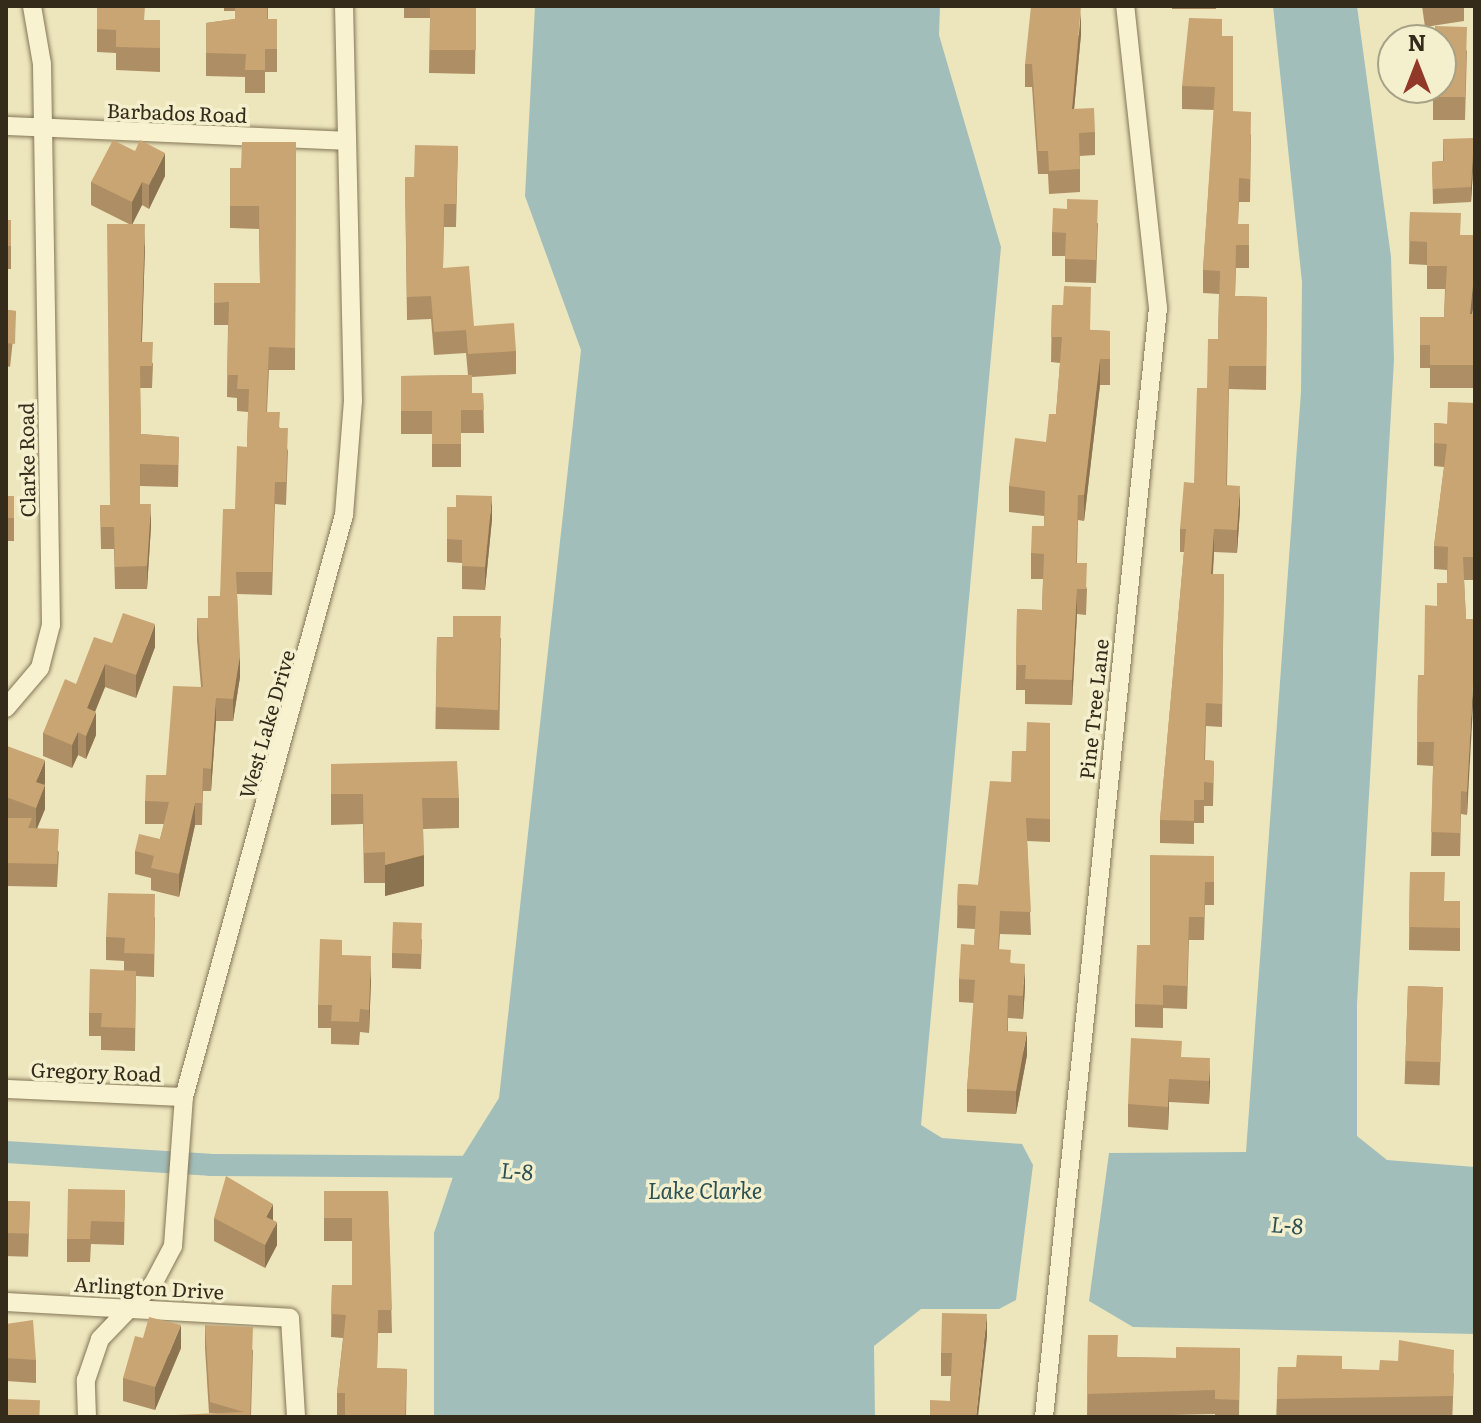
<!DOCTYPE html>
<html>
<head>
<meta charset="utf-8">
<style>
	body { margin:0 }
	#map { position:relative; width:1481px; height:1423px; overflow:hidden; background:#ede6bd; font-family:Literata,serif }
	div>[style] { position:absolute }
	.water>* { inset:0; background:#a1beba }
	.canal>* { height:22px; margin:-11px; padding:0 11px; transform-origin:11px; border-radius:11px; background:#a1beba }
	.roads { filter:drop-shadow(0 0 2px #847657) drop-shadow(0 0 2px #847657) }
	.minor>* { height:18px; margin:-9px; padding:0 9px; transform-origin:9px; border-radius:9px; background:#f8f2d0 }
	.wall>* { inset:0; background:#ae8e64; transform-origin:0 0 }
	.shaded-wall>* { inset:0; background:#8d7451 }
	.building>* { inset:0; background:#caa574; transform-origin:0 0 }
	span { translate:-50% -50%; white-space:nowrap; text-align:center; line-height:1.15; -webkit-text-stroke:7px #f4efcd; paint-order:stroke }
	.street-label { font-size:20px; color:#342b1b }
	.water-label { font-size:22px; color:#2b5053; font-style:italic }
	.frame { position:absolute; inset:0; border:8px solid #342b1b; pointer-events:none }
	.north { position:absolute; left:1377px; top:24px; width:80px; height:80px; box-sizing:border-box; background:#f4efcd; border:2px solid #a7a186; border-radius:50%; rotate:0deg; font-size:22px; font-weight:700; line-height:32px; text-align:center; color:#342b1b }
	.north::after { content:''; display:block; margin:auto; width:28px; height:36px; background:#923828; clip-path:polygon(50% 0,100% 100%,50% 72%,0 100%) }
</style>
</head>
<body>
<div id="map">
	<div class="water">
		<div style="clip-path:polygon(535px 6px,940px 6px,939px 35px,1001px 247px,921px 1125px,942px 1138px,1022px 1144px,1033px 1165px,1016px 1300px,999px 1309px,921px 1309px,874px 1346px,875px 1417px,434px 1417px,434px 1233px,457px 1165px,499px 1098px,581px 350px,525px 196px)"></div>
		<div style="clip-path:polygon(1273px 6px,1357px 6px,1391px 257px,1394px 360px,1357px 1004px,1357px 1136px,1387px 1160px,1475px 1167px,1475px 1334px,1133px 1327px,1089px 1301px,1109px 1153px,1246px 1152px,1301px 392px,1302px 282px)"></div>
	</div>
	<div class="canal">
		<div style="left:6px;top:1152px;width:204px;rotate:3.6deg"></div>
		<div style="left:210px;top:1165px;width:274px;rotate:0.4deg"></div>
	</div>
	<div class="roads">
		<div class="minor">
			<div style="left:6px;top:126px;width:341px;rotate:2.5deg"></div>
			<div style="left:6px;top:708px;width:52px;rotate:-49.6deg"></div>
			<div style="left:40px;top:668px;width:44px;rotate:-75.7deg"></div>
			<div style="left:51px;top:625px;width:561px;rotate:-90.92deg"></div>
			<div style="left:42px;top:64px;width:59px;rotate:-99.8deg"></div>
			<div style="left:6px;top:1089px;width:178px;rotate:2.6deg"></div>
			<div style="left:6px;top:1302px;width:284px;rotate:3.2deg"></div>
			<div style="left:290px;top:1318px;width:99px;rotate:86.5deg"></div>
			<div style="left:87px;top:1417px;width:37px;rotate:-92deg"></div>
			<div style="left:86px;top:1380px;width:43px;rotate:-71.1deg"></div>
			<div style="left:100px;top:1339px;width:76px;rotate:-46.1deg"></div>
			<div style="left:153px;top:1284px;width:43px;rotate:-62.2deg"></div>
			<div style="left:173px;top:1246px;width:149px;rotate:-85.8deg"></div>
			<div style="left:184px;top:1097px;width:604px;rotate:-74.63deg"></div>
			<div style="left:344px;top:515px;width:114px;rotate:-85.5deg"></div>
			<div style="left:353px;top:401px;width:395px;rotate:-91.3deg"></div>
			<div style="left:1044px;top:1417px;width:1115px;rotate:-84.13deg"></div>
			<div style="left:1158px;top:308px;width:304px;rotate:-96.2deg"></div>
		</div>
	</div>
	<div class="wall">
		<div style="clip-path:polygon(97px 6px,145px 20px,160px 43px,160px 72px,116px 70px,116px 53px,97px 52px)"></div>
		<div style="clip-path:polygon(224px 6px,268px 6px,268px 19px,277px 19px,277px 72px,265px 72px,265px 93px,245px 93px,245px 77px,206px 76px,206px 23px,235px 19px,235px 11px,224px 11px)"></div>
		<div style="clip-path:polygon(404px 6px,476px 6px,475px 74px,429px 73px,430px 18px,404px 18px)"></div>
		<div style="left:1172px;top:6px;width:44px;height:3px"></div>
		<div style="clip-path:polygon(1422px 6px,1464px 6px,1464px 21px,1425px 27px)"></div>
		<div style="clip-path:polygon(1081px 34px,1074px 109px,1095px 132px,1095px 155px,1080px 156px,1080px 192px,1049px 194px,1048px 174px,1038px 174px,1032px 87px,1025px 87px,1025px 64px)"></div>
		<div style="clip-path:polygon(1222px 36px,1233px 111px,1251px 135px,1250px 202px,1239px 202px,1238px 224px,1249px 224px,1249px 268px,1236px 268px,1235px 296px,1267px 297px,1266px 390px,1229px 389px,1227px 485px,1240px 509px,1237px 553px,1214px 552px,1213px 574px,1224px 574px,1222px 727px,1206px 726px,1205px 760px,1214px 761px,1213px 806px,1204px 806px,1204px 823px,1194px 823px,1194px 844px,1160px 843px,1160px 820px,1184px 552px,1180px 552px,1180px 529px,1194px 483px,1207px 388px,1218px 339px,1219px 294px,1203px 293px,1203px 270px,1214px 110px,1182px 109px,1182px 86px)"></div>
		<div style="clip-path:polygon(1467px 50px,1465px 120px,1433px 120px,1433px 88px)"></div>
		<div style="clip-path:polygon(1443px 139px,1474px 153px,1471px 202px,1433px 204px,1432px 162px,1443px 161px)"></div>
		<div style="clip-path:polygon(296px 142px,295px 370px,269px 370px,267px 412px,280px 428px,288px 451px,286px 505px,275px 504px,272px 595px,237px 594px,240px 677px,233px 721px,216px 721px,211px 791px,203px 791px,202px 825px,195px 825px,179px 897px,151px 890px,151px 878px,135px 874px,135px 851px,160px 839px,164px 824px,145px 824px,145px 801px,166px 775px,201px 687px,197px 640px,197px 618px,208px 618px,220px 596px,247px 447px,248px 412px,237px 411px,237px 398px,227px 397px,228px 325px,214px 325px,214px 283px,260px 283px,259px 229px,230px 228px,230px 168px,241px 168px)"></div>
		<div style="clip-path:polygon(458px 146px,456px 227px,444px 227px,443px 268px,474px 326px,516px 351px,516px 374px,472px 377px,472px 393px,483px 393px,484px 433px,461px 433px,461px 467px,432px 467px,432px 434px,401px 434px,401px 376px,468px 375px,466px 353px,434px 355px,431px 319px,407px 320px,405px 177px,414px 177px)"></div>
		<div style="left:6px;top:153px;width:2px;height:52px"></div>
		<div style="clip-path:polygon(165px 176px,149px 209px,142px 205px,132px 224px,145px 246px,142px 342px,153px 364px,152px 388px,140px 388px,141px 434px,179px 437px,178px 487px,140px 486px,140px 504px,151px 526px,147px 589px,115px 589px,114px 549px,101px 549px,100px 505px,110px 505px,129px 224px,91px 205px,91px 182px)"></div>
		<div style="clip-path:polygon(1410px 212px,1461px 235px,1475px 235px,1475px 289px,1472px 314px,1475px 314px,1475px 388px,1430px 388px,1430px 368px,1420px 368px,1420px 317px,1444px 317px,1445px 289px,1427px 289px,1427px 265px,1409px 264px)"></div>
		<div style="left:6px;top:220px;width:5px;height:49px"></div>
		<div style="clip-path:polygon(1098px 223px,1096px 283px,1065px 282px,1065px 256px,1052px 256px,1052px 232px)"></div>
		<div style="clip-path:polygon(1052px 305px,1091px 330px,1110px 331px,1110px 385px,1100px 385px,1084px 521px,1078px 520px,1077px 563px,1087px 589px,1086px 615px,1077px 614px,1072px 705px,1025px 704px,1025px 690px,1016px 690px,1017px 609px,1042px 610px,1043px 579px,1031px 579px,1031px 553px,1044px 526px,1044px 516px,1009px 512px,1009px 486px,1046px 442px,1056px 414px,1060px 363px,1051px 362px)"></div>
		<div style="left:6px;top:310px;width:10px;height:56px;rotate:6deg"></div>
		<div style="clip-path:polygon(1475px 403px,1475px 580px,1464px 580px,1466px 619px,1475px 619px,1467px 815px,1461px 814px,1460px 856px,1431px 856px,1433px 766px,1417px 765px,1418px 675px,1424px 675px,1437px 606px,1447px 583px,1447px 570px,1434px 569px,1434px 546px,1444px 467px,1434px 466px,1434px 423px,1447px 424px)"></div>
		<div style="left:6px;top:496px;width:8px;height:45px"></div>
		<div style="clip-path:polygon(447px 507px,492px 519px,485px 590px,462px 589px,462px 563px,447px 562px)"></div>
		<div style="left:437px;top:637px;width:64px;height:92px;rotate:1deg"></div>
		<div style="clip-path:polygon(112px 643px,155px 647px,136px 698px,105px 687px,95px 712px,96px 735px,86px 759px,78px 755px,72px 768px,43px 756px,43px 733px,76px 684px)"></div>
		<div style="clip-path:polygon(1050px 723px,1050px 842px,1027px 841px,1031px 935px,1000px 934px,999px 949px,1011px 963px,1025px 987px,1023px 1019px,1008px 1018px,1008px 1031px,1027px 1055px,1016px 1114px,967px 1112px,967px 1089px,974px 1003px,959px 1002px,959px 979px,974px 945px,975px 929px,957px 928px,958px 884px,978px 885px,1011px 782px,1026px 751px)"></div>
		<div style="clip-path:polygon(6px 749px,45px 783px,45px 809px,37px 828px,59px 852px,57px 887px,6px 886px)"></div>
		<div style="clip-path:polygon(331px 764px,459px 798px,459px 828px,423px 829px,424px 886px,385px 896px,385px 883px,364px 883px,363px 824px,331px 825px)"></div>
		<div style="clip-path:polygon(1214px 856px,1214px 905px,1205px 905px,1204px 940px,1189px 940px,1187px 1009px,1163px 1008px,1163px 1028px,1135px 1027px,1135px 1004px,1150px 945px)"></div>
		<div style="clip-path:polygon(1410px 872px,1444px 901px,1460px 901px,1460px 951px,1409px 950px)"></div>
		<div style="clip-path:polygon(155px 917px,154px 977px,136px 976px,135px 1051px,101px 1050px,101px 1036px,89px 1036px,89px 1013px,124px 970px,124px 961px,106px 960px,106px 937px)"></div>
		<div style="clip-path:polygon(422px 939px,421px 969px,392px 968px,392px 953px)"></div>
		<div style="clip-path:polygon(342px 955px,371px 979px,369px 1033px,360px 1032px,359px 1045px,331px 1044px,331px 1028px,318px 1028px,318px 1005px)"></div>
		<div style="left:1408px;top:986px;width:35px;height:98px;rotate:2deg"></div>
		<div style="clip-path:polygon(1182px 1057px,1210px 1081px,1209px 1104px,1169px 1102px,1168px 1130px,1128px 1127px,1128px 1104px)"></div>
		<div style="clip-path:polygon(125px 1190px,124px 1245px,91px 1244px,90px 1262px,67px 1262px,67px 1239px)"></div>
		<div style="clip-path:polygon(324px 1191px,388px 1191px,392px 1333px,378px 1333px,377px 1368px,407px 1369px,406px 1417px,337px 1416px,337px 1393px,343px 1338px,331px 1337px,332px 1285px,352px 1285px,352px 1241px,324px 1241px)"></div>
		<div style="left:6px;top:1201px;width:24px;height:55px;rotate:2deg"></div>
		<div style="clip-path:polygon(214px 1218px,273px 1220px,277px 1245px,265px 1268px,214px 1241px)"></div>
		<div style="clip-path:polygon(6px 1324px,36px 1360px,36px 1383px,6px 1381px)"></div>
		<div style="clip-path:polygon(205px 1325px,253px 1350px,251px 1416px,209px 1413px,205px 1348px)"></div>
		<div style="clip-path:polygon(1088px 1335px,1118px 1357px,1176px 1358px,1240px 1348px,1239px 1417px,1215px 1417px,1215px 1414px,1087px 1417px)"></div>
		<div style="clip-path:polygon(987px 1337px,950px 1401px,951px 1376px,941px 1376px,941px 1353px)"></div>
		<div style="clip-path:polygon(181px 1348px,155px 1410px,123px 1401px,123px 1378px)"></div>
		<div style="left:1278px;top:1367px;width:176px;height:50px;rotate:2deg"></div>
	</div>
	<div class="shaded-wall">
		<div style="clip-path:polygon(1081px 11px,1081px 34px,1072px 132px,1072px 109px)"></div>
		<div style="clip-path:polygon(1474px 138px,1474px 153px,1471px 202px,1471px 187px)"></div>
		<div style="clip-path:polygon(165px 153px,165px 176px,149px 209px,149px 185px)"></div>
		<div style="clip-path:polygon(142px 182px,142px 205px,132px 225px,132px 202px)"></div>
		<div style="clip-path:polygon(145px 224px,145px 246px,141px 364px,141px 342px)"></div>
		<div style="clip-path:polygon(1475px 266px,1475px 289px,1470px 337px,1470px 314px)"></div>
		<div style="clip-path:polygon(1100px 359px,1100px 385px,1084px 521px,1084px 495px)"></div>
		<div style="clip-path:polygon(1240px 486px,1240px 509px,1237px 553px,1237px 530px)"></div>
		<div style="clip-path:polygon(492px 496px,492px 519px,485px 590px,485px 567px)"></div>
		<div style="clip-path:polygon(151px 504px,151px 526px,147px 589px,147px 566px)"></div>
		<div style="clip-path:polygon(1214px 529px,1214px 552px,1211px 597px,1211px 574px)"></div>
		<div style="clip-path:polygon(1077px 589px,1077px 614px,1072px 705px,1072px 680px)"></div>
		<div style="clip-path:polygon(155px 624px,155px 647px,136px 698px,136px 675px)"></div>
		<div style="clip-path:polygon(1475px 647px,1475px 670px,1467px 815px,1467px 792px)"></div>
		<div style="clip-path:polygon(240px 655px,240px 677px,233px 721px,233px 699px)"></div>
		<div style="clip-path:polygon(105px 664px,105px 687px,87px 731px,87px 708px)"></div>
		<div style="clip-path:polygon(216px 698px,216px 721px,211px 791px,211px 769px)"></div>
		<div style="clip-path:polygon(96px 712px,96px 735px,86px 759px,86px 736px)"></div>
		<div style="clip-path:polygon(78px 732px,78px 755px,72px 768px,72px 745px)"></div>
		<div style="clip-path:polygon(45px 760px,45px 783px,36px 805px,36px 782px)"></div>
		<div style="clip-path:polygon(45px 785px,45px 809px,36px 831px,36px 808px)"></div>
		<div style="clip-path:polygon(195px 803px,195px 825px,179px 897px,179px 874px)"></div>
		<div style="clip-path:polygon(424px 855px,424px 886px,385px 896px,385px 865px)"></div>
		<div style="clip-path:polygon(371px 956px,371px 979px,369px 1033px,369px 1010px)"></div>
		<div style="clip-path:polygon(1025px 964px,1025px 987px,1023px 1019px,1023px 996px)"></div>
		<div style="clip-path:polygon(1027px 1032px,1027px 1055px,1016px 1114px,1016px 1091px)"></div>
		<div style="clip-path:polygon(1210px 1058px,1210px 1081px,1209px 1104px,1209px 1081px)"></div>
		<div style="clip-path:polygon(1169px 1079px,1169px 1102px,1168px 1130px,1168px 1107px)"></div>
		<div style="clip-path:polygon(273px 1204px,273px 1227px,266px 1217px)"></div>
		<div style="clip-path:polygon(277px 1222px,277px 1245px,265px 1268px,265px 1245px)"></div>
		<div style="clip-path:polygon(987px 1314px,987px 1337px,978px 1417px,976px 1417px)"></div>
		<div style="clip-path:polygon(181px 1325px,181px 1348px,155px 1410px,155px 1387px)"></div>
	</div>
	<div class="building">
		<div style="clip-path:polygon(97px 6px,145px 7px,144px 20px,160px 20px,160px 48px,116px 47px,116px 30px,97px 29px)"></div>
		<div style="clip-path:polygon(235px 6px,267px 6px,267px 19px,277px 19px,277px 49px,265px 49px,265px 70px,245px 70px,246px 54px,206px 53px,206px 23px,235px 19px)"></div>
		<div style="left:430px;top:6px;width:46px;height:44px"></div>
		<div style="clip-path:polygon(1031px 6px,1081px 6px,1072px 109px,1094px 108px,1095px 132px,1079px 133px,1080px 169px,1049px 171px,1048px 151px,1038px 151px,1032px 64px,1025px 64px)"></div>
		<div style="clip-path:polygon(1189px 18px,1222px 19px,1222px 36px,1233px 36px,1233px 111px,1251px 112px,1250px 179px,1239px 178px,1238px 224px,1249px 224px,1249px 245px,1236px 245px,1235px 296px,1267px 297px,1266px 366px,1229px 366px,1226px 485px,1240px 486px,1237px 530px,1214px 529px,1211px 574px,1224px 574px,1222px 704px,1206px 703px,1204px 760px,1214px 761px,1213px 783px,1204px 782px,1204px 800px,1194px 800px,1194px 821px,1160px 820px,1186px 529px,1180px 529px,1184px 482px,1194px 483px,1197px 388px,1207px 388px,1208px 339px,1218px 339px,1220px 271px,1203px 270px,1215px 87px,1182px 86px)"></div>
		<div style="clip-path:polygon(1435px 26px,1467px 27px,1465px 97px,1433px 97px,1433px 88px,1441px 88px,1441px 40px,1435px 40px)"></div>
		<div style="clip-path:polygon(1474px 138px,1471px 187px,1433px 189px,1432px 162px,1444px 161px,1443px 139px)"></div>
		<div style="clip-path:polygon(113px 140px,135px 151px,140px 140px,165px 153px,149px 185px,142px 182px,132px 202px,91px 182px)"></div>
		<div style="clip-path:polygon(242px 142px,296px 142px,295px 348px,269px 347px,266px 412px,280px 412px,279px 428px,288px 428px,286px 482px,275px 482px,272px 572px,236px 572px,240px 655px,233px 699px,216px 698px,211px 769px,203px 768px,202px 803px,195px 803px,179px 874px,151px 868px,154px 856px,135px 851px,139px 834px,160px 839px,169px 802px,145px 801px,146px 775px,166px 775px,173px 686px,203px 687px,197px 618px,208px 618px,208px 596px,220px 596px,223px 509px,235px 509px,237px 446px,247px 447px,249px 389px,237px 389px,238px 375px,227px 375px,229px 302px,214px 303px,214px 283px,260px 283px,259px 206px,230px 206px,230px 168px,241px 168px)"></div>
		<div style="clip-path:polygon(415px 145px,458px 146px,456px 204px,444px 204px,443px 268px,469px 266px,474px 326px,514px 323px,516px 351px,468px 354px,466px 330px,434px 332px,431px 296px,407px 297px,405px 177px,414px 177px)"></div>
		<div style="left:6px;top:153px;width:2px;height:29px"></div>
		<div style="clip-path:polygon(1067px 199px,1098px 200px,1096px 260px,1065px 259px,1066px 233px,1052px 232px,1053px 208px,1067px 209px)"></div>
		<div style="clip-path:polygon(1410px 212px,1461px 213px,1460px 235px,1475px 235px,1475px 266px,1470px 314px,1475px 314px,1475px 365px,1430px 365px,1430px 345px,1420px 345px,1420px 317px,1444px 317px,1447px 266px,1427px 266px,1427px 242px,1409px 241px)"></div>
		<div style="left:6px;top:220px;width:5px;height:26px"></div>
		<div style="clip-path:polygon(107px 224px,145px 224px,141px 342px,153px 342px,152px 366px,140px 366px,141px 434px,179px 437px,178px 465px,140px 464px,140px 504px,151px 504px,147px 566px,115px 567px,114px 527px,101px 527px,100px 505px,110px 505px)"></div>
		<div style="clip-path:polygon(1064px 286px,1091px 287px,1090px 330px,1110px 331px,1110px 359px,1100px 359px,1084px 495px,1078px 495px,1076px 563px,1087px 563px,1086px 589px,1077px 589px,1072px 680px,1025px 679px,1026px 665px,1016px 665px,1017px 609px,1042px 610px,1044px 554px,1031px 553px,1032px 526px,1044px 526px,1045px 491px,1009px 486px,1015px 438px,1046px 442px,1049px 414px,1056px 414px,1062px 337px,1051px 337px,1052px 305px,1063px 305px)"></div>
		<div style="clip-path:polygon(6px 310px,16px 311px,15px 344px,6px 343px)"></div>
		<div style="clip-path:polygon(472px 375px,472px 393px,483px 393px,484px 410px,461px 410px,461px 444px,432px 444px,432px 411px,401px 411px,401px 376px)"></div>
		<div style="clip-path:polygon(1448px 402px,1475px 403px,1475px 557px,1463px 557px,1466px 619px,1475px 619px,1475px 647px,1467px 792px,1461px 791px,1460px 833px,1431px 832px,1434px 742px,1417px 742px,1418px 675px,1424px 675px,1425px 605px,1437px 606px,1437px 583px,1447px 583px,1448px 547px,1434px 546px,1447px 444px,1434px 443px,1434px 423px,1447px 424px)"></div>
		<div style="clip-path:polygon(456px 495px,492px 496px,485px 567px,462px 566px,462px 540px,447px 539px,447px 507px,456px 507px)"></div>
		<div style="left:6px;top:496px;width:8px;height:22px"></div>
		<div style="clip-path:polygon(123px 613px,155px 624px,136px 675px,105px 664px,87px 708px,96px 712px,86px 736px,78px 732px,72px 745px,43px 733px,65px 679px,76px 684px,94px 637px,112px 643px)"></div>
		<div style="clip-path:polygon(453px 616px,501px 616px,498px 710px,436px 707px,437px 637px,453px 638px)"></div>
		<div style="clip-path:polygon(1027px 722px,1050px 723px,1050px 819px,1026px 818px,1031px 912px,1000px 911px,998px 949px,1011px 950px,1010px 963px,1025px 964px,1023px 996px,1008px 995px,1007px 1031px,1027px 1032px,1016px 1091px,967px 1089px,975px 980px,959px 979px,961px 944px,974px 945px,976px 906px,957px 905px,958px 884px,978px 885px,990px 781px,1011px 782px,1012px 751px,1026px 751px)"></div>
		<div style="clip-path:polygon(7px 746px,45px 760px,36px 782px,45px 785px,36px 808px,6px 797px,6px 749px)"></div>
		<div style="clip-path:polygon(457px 761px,459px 798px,422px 798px,424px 855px,385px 865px,385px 852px,364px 853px,363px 794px,331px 794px,331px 764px)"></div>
		<div style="clip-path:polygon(6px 818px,32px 818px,28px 828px,59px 829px,57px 864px,6px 863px)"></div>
		<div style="clip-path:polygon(1150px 855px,1214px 856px,1214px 882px,1205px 882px,1204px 917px,1189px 917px,1187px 986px,1163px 985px,1163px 1005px,1135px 1004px,1137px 945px,1150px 945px)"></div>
		<div style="clip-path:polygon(1410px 872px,1445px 872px,1444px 901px,1460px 901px,1460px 928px,1409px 927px)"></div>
		<div style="clip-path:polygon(108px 893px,155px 894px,154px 954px,124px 953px,125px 938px,106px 937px)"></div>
		<div style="left:393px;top:922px;width:29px;height:31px;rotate:2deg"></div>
		<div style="clip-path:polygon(320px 939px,342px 940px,342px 955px,371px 956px,369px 1010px,360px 1009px,359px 1022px,331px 1021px,332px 1005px,318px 1005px)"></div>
		<div style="clip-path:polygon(90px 969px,136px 971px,135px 1028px,101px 1027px,102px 1013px,89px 1013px)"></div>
		<div style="left:1408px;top:986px;width:35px;height:75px;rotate:2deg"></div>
		<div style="clip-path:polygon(1131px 1038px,1182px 1041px,1181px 1057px,1210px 1058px,1209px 1081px,1169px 1079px,1168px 1107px,1128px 1104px)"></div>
		<div style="clip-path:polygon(226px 1176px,273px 1204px,266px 1217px,277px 1222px,265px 1245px,214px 1218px)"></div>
		<div style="clip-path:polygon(68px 1189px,125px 1190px,124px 1222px,91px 1221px,90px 1239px,67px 1239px)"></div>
		<div style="clip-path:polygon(324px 1191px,388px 1191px,392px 1310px,378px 1310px,377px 1368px,407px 1369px,405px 1417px,345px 1417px,345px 1393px,337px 1393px,346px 1315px,331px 1314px,332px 1285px,352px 1285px,352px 1218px,324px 1218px)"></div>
		<div style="left:6px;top:1201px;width:24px;height:32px;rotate:2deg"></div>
		<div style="clip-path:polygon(942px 1313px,987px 1314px,976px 1417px,930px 1417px,930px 1400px,950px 1401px,952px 1353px,941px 1353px)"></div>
		<div style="clip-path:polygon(149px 1317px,181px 1325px,155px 1387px,123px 1378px,135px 1336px,143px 1338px)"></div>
		<div style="clip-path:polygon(33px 1320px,36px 1360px,6px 1358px,6px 1324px)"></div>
		<div style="clip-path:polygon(205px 1325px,253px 1327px,250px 1416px,259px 1417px,129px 1417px,244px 1412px,210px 1402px)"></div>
		<div style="clip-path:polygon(1088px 1335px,1118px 1335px,1117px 1357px,1176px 1358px,1176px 1347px,1240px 1348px,1239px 1400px,1215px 1399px,1215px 1390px,1087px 1394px)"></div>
		<div style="clip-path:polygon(1399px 1340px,1454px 1350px,1453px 1396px,1277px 1399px,1278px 1367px,1296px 1367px,1297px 1355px,1342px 1356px,1342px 1369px,1379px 1370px,1380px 1360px,1398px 1361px)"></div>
		<div style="left:6px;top:1399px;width:34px;height:18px;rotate:2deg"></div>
	</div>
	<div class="street-label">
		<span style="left:177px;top:112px;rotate:2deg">Barbados Road</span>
		<span style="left:26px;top:460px;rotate:-91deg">Clarke Road</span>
		<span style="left:1093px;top:709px;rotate:-84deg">Pine Tree Lane</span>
		<span style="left:266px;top:724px;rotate:-74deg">West Lake Drive</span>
		<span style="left:96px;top:1071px;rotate:2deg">Gregory Road</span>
		<span style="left:149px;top:1287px;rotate:3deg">Arlington Drive</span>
	</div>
	<div class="water-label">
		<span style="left:517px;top:1170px;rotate:4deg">L-8</span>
		<span style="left:705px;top:1190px">Lake Clarke</span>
		<span style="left:1287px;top:1224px;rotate:4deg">L-8</span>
	</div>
	<div class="frame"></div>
	<div class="north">N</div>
</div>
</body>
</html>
